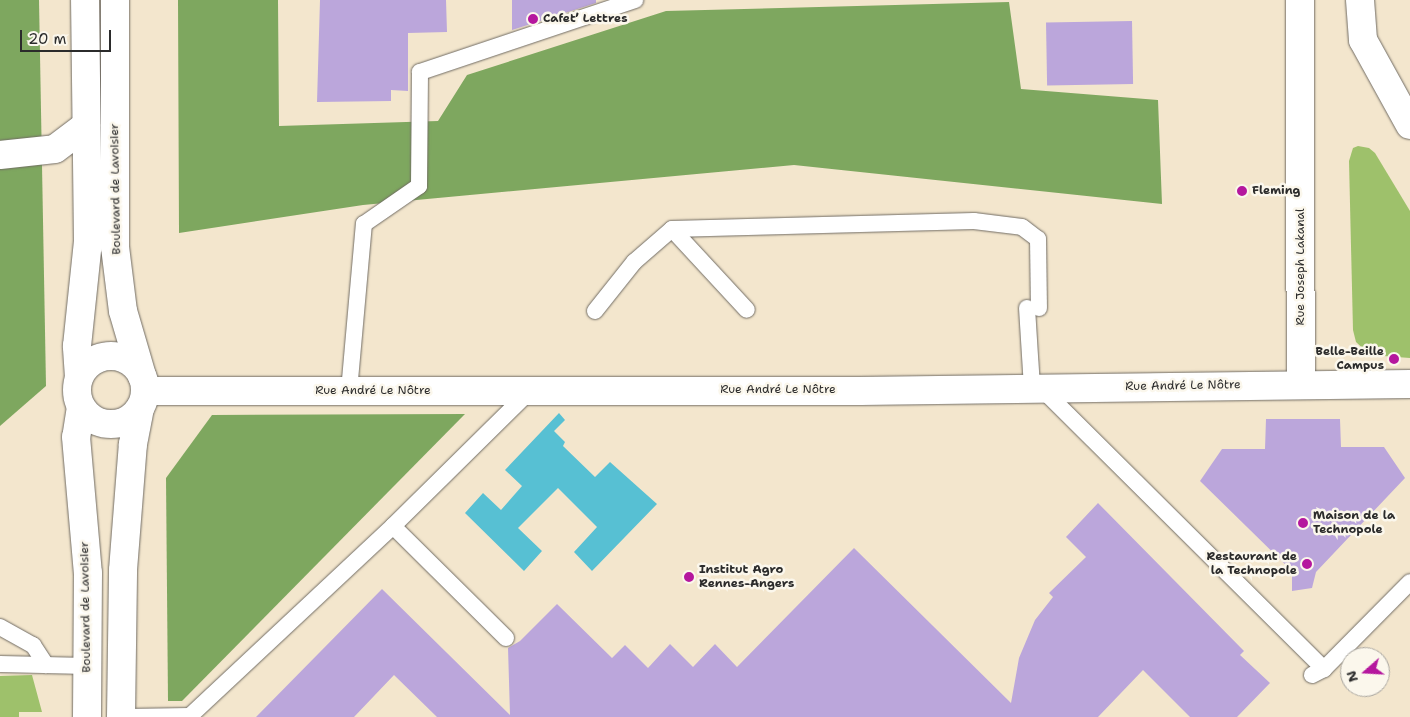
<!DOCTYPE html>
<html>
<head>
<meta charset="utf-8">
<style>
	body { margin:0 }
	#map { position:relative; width:1410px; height:717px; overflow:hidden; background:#f3e6cd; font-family:"Shantell Sans",sans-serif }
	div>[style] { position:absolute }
	.green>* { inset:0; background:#9ec16b }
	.forest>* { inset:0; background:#7ea75f }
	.water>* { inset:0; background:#57c0d3 }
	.building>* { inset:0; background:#bba6db; transform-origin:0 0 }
	.roads { filter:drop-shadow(0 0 1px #716c64) drop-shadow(0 0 1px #716c64) }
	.service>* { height:16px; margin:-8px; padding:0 8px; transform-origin:8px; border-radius:8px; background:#fff }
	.minor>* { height:28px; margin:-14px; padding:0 14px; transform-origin:14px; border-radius:14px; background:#fff }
	.minor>.ring { margin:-14px; padding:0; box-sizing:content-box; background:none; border:28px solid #fff; border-radius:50% }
	.dots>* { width:14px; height:14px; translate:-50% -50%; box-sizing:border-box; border:2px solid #fbf7ec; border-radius:50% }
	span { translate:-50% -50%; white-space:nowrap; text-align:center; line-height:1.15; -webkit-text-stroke:5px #fbf7ec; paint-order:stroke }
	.poi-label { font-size:12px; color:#2b2b2b; font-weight:700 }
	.left { translate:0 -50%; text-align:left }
	.right { translate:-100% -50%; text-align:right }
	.street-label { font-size:12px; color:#2b2b2b }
	.north { position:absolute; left:1340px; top:647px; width:50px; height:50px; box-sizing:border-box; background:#fbf7ec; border:1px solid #a8a59f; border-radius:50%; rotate:251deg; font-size:14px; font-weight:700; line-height:20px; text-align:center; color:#2b2b2b }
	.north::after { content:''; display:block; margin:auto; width:18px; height:22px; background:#b5179e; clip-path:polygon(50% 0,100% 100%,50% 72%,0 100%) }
	.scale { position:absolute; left:20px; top:30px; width:91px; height:22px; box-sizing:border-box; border:2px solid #2b2b2b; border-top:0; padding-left:6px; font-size:15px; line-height:18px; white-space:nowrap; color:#2b2b2b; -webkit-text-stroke:4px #fbf7ec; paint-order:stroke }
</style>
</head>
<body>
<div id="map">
	<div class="green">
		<div style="clip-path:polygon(1358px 146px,1369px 148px,1375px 153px,1410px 211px,1410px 358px,1370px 355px,1356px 342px,1353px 330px,1349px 161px,1353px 148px)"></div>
		<div style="clip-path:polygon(32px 675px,42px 712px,19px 712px,19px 717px,0 717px,0 676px)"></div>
	</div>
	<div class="forest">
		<div style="clip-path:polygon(0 0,39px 0,46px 386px,0 426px)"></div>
		<div style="clip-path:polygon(178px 0,278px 0,279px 126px,438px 121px,467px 75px,666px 11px,1009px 2px,1021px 89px,1158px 100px,1162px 204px,794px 165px,363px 205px,179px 233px)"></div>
		<div style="clip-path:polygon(465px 414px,182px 701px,168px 701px,166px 478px,212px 415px)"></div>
	</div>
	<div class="water">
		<div style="clip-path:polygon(559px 413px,565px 420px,554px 431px,565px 442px,563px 446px,595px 477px,610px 462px,657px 504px,592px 571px,574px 552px,597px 527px,558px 488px,518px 528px,542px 551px,524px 571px,465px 513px,483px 493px,501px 510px,522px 486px,505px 470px)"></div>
	</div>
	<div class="building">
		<div style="clip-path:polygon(320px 0,446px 0,447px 32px,408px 33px,408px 91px,391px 90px,391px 101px,317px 102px)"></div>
		<div style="clip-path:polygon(512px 0,596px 0,596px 3px,512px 30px)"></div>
		<div style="left:1132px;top:21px;width:63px;height:86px;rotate:89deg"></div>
		<div style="clip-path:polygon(1266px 419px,1340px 419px,1341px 447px,1384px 447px,1405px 478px,1316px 572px,1312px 588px,1292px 591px,1292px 571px,1200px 481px,1222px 449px,1265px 449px)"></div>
		<div style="clip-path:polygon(1098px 503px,1244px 651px,1240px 655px,1270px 683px,1237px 717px,1190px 717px,1143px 670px,1098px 717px,437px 717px,394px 675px,354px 717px,256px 717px,382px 589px,510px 715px,508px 648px,520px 641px,557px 604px,612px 658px,625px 645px,648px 668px,670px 644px,693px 667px,715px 644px,737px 667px,854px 548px,1011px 703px,1019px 658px,1035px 620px,1053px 597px,1049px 593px,1086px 557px,1066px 537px)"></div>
	</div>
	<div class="roads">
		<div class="service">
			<div style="left:672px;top:229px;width:110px;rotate:47.2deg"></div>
			<div style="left:1027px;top:308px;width:80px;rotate:86.4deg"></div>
			<div style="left:595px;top:311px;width:63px;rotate:-51.5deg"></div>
			<div style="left:634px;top:262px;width:50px;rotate:-41deg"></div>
			<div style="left:672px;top:229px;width:302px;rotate:-1.5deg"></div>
			<div style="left:974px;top:221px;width:48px;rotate:7.1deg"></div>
			<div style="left:1022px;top:227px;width:20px;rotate:37deg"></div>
			<div style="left:1038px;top:239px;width:69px;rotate:89.2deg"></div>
			<div style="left:1041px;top:388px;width:399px;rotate:44.8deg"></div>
			<div style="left:349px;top:391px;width:168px;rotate:-84.9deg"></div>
			<div style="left:364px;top:224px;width:67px;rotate:-34.6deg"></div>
			<div style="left:419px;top:186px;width:114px;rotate:-89.5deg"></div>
			<div style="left:420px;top:72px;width:227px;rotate:-18.5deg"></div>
			<div style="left:0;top:627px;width:38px;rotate:29deg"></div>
			<div style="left:33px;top:645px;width:24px;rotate:57deg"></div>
			<div style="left:506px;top:638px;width:159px;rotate:-135.3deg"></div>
			<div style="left:393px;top:526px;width:194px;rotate:-44.6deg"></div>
			<div style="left:0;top:664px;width:87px;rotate:1.3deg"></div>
			<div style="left:1312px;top:675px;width:13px;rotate:-27deg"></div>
			<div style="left:1324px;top:669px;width:122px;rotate:-45.3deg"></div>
			<div style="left:128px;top:717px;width:62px;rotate:-0.9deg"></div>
			<div style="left:190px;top:716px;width:278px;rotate:-43.1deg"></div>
		</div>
		<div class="minor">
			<div style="left:115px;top:0;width:247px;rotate:90deg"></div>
			<div style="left:115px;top:247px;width:64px;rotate:82.9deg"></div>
			<div style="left:123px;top:311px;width:68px;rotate:73.7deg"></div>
			<div style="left:1300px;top:0;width:384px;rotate:89.9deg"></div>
			<div style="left:1360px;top:0;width:40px;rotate:85.7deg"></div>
			<div style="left:1363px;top:40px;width:97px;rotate:61.1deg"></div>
			<div style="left:0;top:155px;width:55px;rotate:-6.2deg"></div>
			<div style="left:55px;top:149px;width:39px;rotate:-37deg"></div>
			<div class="ring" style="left:77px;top:356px;width:40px;height:40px"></div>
			<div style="left:79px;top:377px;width:31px;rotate:-94deg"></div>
			<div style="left:77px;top:346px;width:105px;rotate:-84deg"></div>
			<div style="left:88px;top:242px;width:242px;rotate:-90.7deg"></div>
			<div style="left:145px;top:391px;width:715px"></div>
			<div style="left:860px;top:391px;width:550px;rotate:-0.73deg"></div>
			<div style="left:81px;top:407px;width:30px;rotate:99deg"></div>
			<div style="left:76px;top:437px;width:137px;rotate:85deg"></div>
			<div style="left:88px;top:573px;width:144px;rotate:90.4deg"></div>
			<div style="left:121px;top:717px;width:147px;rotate:-89.2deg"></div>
			<div style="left:123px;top:570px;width:126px;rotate:-85.5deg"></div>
			<div style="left:133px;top:444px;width:36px;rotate:-79deg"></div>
		</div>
	</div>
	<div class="dots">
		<div style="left:533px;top:19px;background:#b5179e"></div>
		<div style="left:1242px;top:191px;background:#b5179e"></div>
		<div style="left:1394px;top:359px;background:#b5179e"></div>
		<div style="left:1303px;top:523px;background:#b5179e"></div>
		<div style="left:1307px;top:564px;background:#b5179e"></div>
		<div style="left:689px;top:577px;background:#b5179e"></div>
	</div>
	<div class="poi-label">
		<span class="left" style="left:543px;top:19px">Cafet’ Lettres</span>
		<span class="left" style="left:1252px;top:191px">Fleming</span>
		<span class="right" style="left:1384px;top:359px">Belle-Beille<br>Campus</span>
		<span class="left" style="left:1313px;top:523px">Maison de la<br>Technopole</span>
		<span class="right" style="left:1297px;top:564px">Restaurant de<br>la Technopole</span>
		<span class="left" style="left:699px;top:577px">Institut Agro<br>Rennes-Angers</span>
	</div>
	<div class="street-label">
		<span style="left:116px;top:189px;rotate:-91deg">Boulevard de Lavoisier</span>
		<span style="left:1301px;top:267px;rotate:-90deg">Rue Joseph Lakanal</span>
		<span style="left:1183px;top:386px;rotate:-1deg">Rue André Le Nôtre</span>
		<span style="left:778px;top:390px">Rue André Le Nôtre</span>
		<span style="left:373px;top:391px">Rue André Le Nôtre</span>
		<span style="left:86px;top:607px;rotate:-91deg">Boulevard de Lavoisier</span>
	</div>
	<div class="north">N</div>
	<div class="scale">20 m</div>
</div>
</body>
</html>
